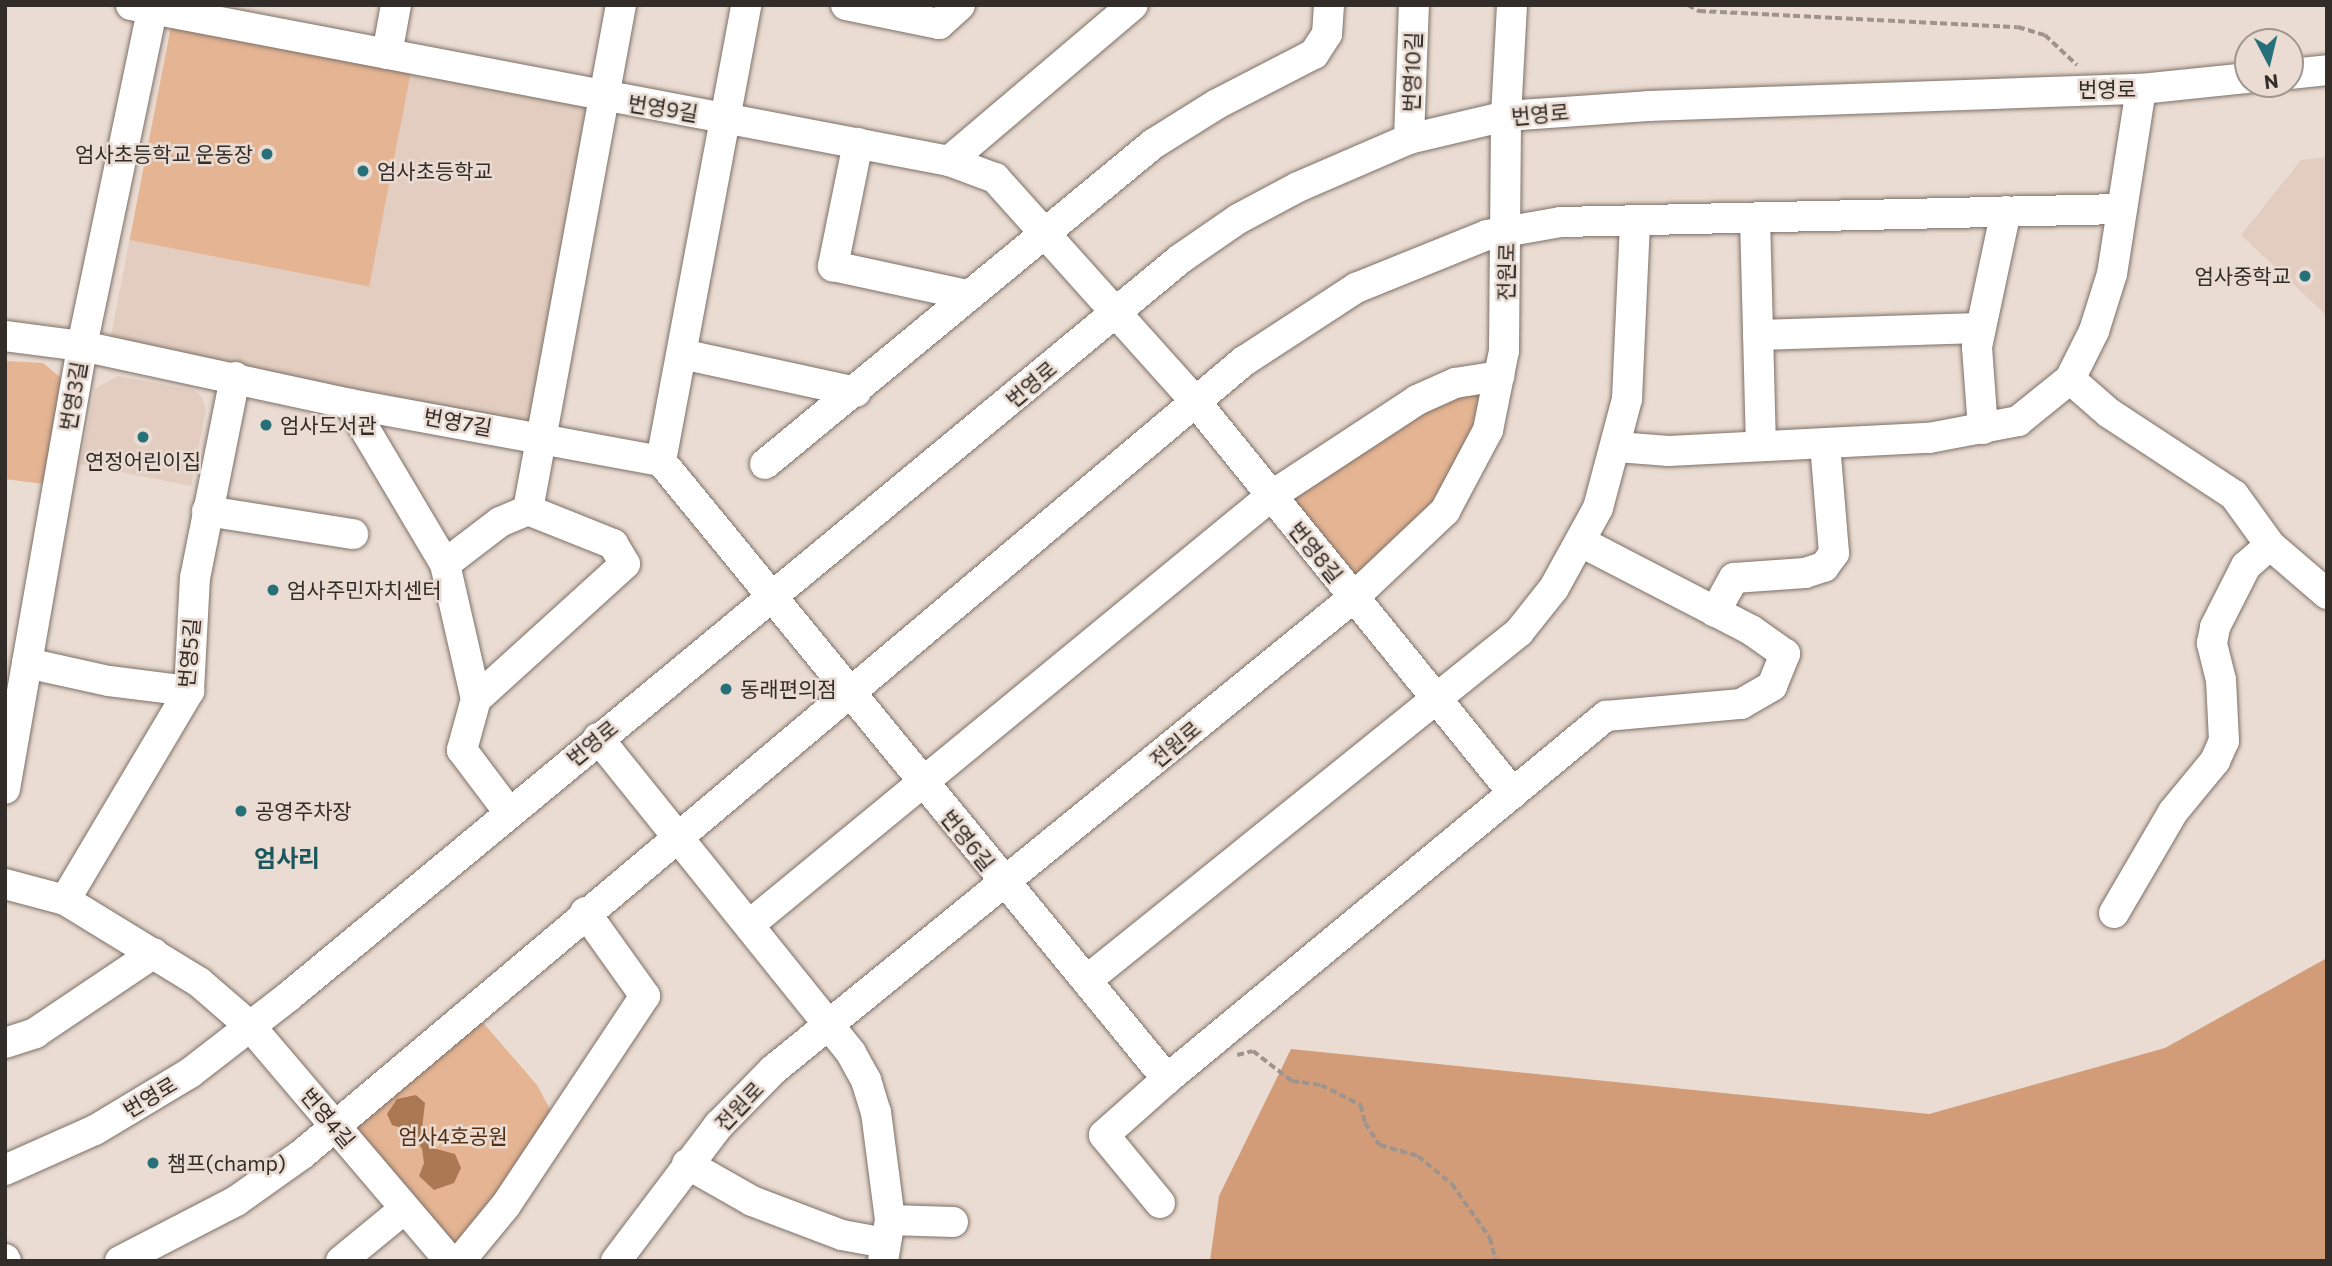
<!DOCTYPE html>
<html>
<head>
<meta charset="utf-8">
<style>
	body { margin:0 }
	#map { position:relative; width:2332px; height:1266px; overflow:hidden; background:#eadcd2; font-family:Commissioner,"Noto Sans KR",sans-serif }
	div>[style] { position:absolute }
	.built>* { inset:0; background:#e2cdc0; transform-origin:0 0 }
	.green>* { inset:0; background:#e4b493; transform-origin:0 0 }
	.forest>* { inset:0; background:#d19c77 }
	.water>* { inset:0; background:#ab7854 }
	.path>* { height:3.5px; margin-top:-1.75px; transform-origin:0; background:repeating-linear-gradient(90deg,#9f948d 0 7px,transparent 0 10.5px) }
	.roads { filter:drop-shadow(0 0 2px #7d7068) drop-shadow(0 0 2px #7d7068) }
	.minor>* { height:30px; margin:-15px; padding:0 15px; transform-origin:15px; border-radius:15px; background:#fff }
	.dots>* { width:19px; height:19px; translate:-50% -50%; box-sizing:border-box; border:4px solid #eadcd2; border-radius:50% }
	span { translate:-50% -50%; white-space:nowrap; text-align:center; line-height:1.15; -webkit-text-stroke:5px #eadcd2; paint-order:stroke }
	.street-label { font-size:21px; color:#332d2a }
	.poi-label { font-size:21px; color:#332d2a }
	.right { translate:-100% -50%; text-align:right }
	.left { translate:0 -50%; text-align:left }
	.park-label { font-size:21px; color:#532f13 }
	.quarter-label { font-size:24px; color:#1d575e; font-weight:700 }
	.frame { position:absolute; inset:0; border:7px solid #332d2a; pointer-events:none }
	.north { position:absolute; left:2234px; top:28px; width:70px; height:70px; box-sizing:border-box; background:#eadcd2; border:2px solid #a1968f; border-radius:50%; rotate:173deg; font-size:19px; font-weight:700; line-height:28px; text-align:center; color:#332d2a }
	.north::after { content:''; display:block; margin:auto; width:24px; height:32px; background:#277079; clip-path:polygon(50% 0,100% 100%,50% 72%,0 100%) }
</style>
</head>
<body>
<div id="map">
	<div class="built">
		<div style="left:172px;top:22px;width:433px;height:343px;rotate:11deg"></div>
		<div style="clip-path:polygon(2327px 157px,2327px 316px,2241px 235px,2301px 160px)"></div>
		<div style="clip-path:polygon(118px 376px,193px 390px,201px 396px,206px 409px,191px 486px,80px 464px,95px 389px)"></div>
	</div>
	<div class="green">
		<div style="left:172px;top:22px;width:244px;height:222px;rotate:11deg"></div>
		<div style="clip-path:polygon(5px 361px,43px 363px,61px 378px,44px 484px,5px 479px)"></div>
		<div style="clip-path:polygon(1499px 376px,1467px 475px,1353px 598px,1271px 496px,1355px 437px)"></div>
		<div style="clip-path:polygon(472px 1010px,537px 1085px,559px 1126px,460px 1261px,337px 1128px)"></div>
	</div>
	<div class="forest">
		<div style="clip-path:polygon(2327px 958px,2327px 1261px,1210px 1261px,1219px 1196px,1291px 1049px,1929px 1114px,2165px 1048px)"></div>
	</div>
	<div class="water">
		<div style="clip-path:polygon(416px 1095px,425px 1103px,422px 1129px,429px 1147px,455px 1154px,461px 1168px,454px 1183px,434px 1190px,419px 1176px,424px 1163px,422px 1149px,411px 1131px,392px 1125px,387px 1114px,397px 1099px)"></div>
	</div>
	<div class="path">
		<div style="left:1688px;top:5px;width:13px;rotate:29deg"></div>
		<div style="left:1699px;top:11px;width:319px;rotate:2.9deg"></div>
		<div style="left:2018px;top:27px;width:28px;rotate:17deg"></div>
		<div style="left:2045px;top:35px;width:44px;rotate:43.2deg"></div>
		<div style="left:1237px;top:1055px;width:16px;rotate:-14deg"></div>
		<div style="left:1253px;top:1051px;width:49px;rotate:37.6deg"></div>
		<div style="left:1292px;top:1081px;width:29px;rotate:8deg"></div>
		<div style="left:1321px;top:1085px;width:45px;rotate:26.6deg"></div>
		<div style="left:1361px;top:1105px;width:18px;rotate:77deg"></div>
		<div style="left:1365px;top:1123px;width:27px;rotate:56deg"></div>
		<div style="left:1380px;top:1145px;width:40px;rotate:16deg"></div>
		<div style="left:1418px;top:1156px;width:44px;rotate:39.5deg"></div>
		<div style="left:1452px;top:1184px;width:66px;rotate:54.9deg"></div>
		<div style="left:1490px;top:1238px;width:24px;rotate:75deg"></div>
	</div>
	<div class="roads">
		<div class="minor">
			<div style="left:131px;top:5px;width:833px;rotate:10.8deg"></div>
			<div style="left:949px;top:161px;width:49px;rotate:20.3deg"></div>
			<div style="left:995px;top:178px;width:300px;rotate:48.1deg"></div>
			<div style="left:1195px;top:401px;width:505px;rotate:50.95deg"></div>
			<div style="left:846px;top:5px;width:95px;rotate:11.5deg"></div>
			<div style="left:939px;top:24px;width:28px;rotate:-42deg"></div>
			<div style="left:387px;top:54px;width:50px;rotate:-79.6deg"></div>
			<div style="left:2290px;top:74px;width:37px;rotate:-6deg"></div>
			<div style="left:1409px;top:139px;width:134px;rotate:-87.9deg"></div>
			<div style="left:858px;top:143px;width:126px;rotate:101.5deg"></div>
			<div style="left:833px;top:266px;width:137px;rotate:12.2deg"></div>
			<div style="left:949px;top:161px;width:241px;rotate:-40.3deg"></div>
			<div style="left:1755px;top:218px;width:227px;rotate:88.5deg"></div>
			<div style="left:1758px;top:335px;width:222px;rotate:-1.8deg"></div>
			<div style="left:5px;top:336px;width:78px;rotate:7.4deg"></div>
			<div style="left:82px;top:346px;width:274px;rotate:12.2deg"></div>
			<div style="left:350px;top:404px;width:316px;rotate:10.4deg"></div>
			<div style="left:661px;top:461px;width:799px;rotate:50.69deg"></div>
			<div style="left:682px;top:354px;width:178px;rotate:12.3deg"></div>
			<div style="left:2070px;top:379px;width:52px;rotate:41.1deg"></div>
			<div style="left:2109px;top:413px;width:149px;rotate:33.3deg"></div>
			<div style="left:2234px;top:495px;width:62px;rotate:54.2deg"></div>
			<div style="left:2270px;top:545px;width:75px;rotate:40.7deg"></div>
			<div style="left:350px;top:404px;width:186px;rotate:59.3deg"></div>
			<div style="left:445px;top:564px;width:139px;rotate:77.1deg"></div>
			<div style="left:476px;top:699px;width:53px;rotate:105.4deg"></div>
			<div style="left:462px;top:750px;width:76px;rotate:53deg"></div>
			<div style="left:1983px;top:429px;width:82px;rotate:-94.2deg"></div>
			<div style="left:1977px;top:347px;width:139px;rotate:-78deg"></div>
			<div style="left:1617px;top:447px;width:52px;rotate:4.4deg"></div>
			<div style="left:1669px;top:451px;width:260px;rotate:-2.9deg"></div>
			<div style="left:1929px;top:438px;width:91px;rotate:-10.8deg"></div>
			<div style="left:2018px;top:421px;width:67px;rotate:-38.9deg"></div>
			<div style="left:2070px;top:379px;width:54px;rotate:-63.4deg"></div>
			<div style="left:2094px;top:331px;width:60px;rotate:-72.5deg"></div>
			<div style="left:2112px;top:274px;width:187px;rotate:-81.1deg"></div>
			<div style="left:661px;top:461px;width:464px;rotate:-79.4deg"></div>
			<div style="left:765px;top:464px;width:503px;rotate:-39.51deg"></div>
			<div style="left:1153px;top:144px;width:75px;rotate:-32deg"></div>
			<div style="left:1217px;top:104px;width:109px;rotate:-27.3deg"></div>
			<div style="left:1314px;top:54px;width:24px;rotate:-57deg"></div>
			<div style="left:1327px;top:34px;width:29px;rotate:-86deg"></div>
			<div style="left:528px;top:510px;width:513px;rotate:-79.57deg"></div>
			<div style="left:207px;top:511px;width:148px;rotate:9deg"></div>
			<div style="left:445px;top:564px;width:69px;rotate:-37.4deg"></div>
			<div style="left:500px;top:522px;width:30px;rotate:-23deg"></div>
			<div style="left:528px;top:510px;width:92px;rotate:21.8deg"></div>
			<div style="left:613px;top:544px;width:23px;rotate:59deg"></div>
			<div style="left:625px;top:564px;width:201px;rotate:137.8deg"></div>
			<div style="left:1715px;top:612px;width:39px;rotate:-61deg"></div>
			<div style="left:1734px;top:578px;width:71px;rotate:-4deg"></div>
			<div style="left:1805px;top:573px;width:20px;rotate:-18deg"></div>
			<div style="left:1824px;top:567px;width:17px;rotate:-54deg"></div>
			<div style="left:1834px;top:553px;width:110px;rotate:-94.7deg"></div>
			<div style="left:27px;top:663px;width:84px;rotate:12.4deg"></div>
			<div style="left:109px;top:681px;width:81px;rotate:7.1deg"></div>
			<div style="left:598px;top:738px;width:404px;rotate:51.2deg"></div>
			<div style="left:851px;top:1053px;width:31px;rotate:61deg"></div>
			<div style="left:866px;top:1080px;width:34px;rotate:73deg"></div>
			<div style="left:876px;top:1112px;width:109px;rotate:82.6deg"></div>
			<div style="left:890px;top:1220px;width:42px;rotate:99.7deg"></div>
			<div style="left:5px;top:789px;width:450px;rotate:-80.1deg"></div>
			<div style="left:82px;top:346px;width:348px;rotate:-78.2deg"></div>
			<div style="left:5px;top:884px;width:62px;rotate:14.9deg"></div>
			<div style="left:65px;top:900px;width:157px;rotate:31.5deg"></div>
			<div style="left:199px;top:982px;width:67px;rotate:40.8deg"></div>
			<div style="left:250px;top:1026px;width:309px;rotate:49.6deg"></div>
			<div style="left:65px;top:900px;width:243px;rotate:-59.3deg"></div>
			<div style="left:189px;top:691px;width:113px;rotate:-87deg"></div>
			<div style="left:195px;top:578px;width:205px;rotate:-78.7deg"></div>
			<div style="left:2114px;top:913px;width:117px;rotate:-59.7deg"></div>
			<div style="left:2173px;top:812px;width:66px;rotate:-50.5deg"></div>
			<div style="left:2215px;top:761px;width:22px;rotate:-66deg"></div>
			<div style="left:2224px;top:741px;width:61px;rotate:-92.8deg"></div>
			<div style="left:2221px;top:680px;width:38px;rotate:-104deg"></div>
			<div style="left:2212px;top:643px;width:16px;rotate:-79deg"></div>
			<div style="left:2215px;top:627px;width:68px;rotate:-63.1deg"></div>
			<div style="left:2246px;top:566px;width:32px;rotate:-41deg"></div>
			<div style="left:749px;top:925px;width:676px;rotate:-39.41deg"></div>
			<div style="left:1271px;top:496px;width:175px;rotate:-33.3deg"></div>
			<div style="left:1417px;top:400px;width:42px;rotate:-24.1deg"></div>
			<div style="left:1455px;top:383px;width:45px;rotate:-9deg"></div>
			<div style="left:1087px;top:980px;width:555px;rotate:-38.85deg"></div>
			<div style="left:1519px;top:632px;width:56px;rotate:-51.5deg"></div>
			<div style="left:1554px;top:588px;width:91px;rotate:-61.2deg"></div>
			<div style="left:1598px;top:508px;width:113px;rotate:-75.1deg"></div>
			<div style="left:1627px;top:399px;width:179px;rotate:-87.4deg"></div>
			<div style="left:5px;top:1043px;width:32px;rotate:-18deg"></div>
			<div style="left:35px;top:1033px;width:143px;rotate:-33.9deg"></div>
			<div style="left:687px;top:1164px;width:75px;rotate:29.6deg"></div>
			<div style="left:752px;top:1201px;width:96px;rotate:20.7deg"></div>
			<div style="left:842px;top:1235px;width:44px;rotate:10.5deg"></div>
			<div style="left:5px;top:1170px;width:98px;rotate:-24deg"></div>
			<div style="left:95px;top:1130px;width:111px;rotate:-31deg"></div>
			<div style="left:190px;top:1073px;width:124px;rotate:-37.8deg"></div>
			<div style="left:288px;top:997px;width:1158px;rotate:-39.6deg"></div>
			<div style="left:1180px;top:259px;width:70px;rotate:-34.6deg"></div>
			<div style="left:1238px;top:219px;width:68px;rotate:-28.1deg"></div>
			<div style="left:1298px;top:187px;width:121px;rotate:-23.4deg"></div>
			<div style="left:1409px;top:139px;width:100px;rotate:-13.3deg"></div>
			<div style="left:1506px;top:116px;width:142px;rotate:-4deg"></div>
			<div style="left:1648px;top:106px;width:493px;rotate:-2deg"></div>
			<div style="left:2141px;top:89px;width:108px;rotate:-5.9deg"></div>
			<div style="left:1160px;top:1203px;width:88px;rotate:-129.5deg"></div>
			<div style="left:1104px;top:1135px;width:84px;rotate:-41.6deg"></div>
			<div style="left:1167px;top:1079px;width:570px;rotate:-39.59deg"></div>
			<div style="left:1606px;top:716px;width:136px;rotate:-5.1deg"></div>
			<div style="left:1741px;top:704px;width:36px;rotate:-30deg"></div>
			<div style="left:1772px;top:686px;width:35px;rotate:-68deg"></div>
			<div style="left:1785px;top:654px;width:42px;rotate:-144.8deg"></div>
			<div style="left:1751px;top:630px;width:191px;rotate:-152.6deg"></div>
			<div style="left:890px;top:1220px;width:63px;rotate:1.8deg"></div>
			<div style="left:5px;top:1259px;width:2px;rotate:63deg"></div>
			<div style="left:120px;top:1261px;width:131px;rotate:-27.3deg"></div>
			<div style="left:236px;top:1201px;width:80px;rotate:-35.3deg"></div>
			<div style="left:301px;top:1155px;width:1233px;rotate:-40.1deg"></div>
			<div style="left:1244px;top:361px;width:134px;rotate:-33.1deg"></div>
			<div style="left:1356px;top:288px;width:141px;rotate:-22deg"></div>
			<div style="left:1487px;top:235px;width:75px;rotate:-10deg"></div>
			<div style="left:1561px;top:222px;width:561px;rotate:-1.33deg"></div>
			<div style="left:341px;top:1261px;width:80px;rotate:-39.4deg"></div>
			<div style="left:460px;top:1261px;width:72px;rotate:-50.6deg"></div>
			<div style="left:506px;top:1205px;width:251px;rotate:-56.4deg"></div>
			<div style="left:645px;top:996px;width:103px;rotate:-125.5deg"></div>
			<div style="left:616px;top:1261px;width:171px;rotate:-52.9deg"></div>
			<div style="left:719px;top:1125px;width:77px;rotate:-45.5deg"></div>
			<div style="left:773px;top:1070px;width:748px;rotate:-39.14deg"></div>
			<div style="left:1353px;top:598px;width:127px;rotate:-43.4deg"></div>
			<div style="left:1445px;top:511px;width:92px;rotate:-62deg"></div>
			<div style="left:1488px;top:430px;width:81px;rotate:-78.6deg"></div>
			<div style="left:1504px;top:351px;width:235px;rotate:-89.5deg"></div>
			<div style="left:1506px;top:116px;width:111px;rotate:-86.9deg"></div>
		</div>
	</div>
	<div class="dots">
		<div style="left:267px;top:154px;background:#277079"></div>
		<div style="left:363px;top:171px;background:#277079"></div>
		<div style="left:2305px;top:276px;background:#277079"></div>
		<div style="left:266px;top:425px;background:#277079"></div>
		<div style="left:143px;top:437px;background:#277079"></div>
		<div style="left:273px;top:590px;background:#277079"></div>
		<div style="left:726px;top:689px;background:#277079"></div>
		<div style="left:241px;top:811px;background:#277079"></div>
		<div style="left:153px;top:1163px;background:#277079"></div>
	</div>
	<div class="street-label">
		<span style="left:1412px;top:72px;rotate:-88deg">번영10길</span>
		<span style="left:2107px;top:89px">번영로</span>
		<span style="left:663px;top:108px;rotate:9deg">번영9길</span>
		<span style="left:1540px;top:114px;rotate:-5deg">번영로</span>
		<span style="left:1506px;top:272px;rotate:-89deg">전원로</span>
		<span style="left:1031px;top:384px;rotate:-40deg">번영로</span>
		<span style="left:73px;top:396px;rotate:-80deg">번영3길</span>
		<span style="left:458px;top:422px;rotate:10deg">번영7길</span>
		<span style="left:1316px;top:552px;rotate:51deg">번영8길</span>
		<span style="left:189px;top:653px;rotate:-85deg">번영5길</span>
		<span style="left:592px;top:743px;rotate:-39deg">번영로</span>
		<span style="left:1175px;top:744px;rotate:-40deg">전원로</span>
		<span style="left:968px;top:840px;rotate:51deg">번영6길</span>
		<span style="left:150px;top:1097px;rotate:-31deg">번영로</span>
		<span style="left:739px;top:1106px;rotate:-46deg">전원로</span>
		<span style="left:328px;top:1118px;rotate:50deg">번영4길</span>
	</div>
	<div class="poi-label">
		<span class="right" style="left:253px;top:154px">엄사초등학교 운동장</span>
		<span class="left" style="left:377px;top:171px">엄사초등학교</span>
		<span class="right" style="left:2291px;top:276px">엄사중학교</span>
		<span class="left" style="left:280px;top:425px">엄사도서관</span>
		<span style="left:143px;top:461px">연정어린이집</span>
		<span class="left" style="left:287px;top:590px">엄사주민자치센터</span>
		<span class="left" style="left:740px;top:689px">동래편의점</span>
		<span class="left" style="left:255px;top:811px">공영주차장</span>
		<span class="left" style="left:167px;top:1163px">챔프(champ)</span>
	</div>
	<div class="park-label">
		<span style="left:453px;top:1136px">엄사4호공원</span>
	</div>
	<div class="quarter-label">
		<span style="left:287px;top:858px">엄사리</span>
	</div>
	<div class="frame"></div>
	<div class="north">N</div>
</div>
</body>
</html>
